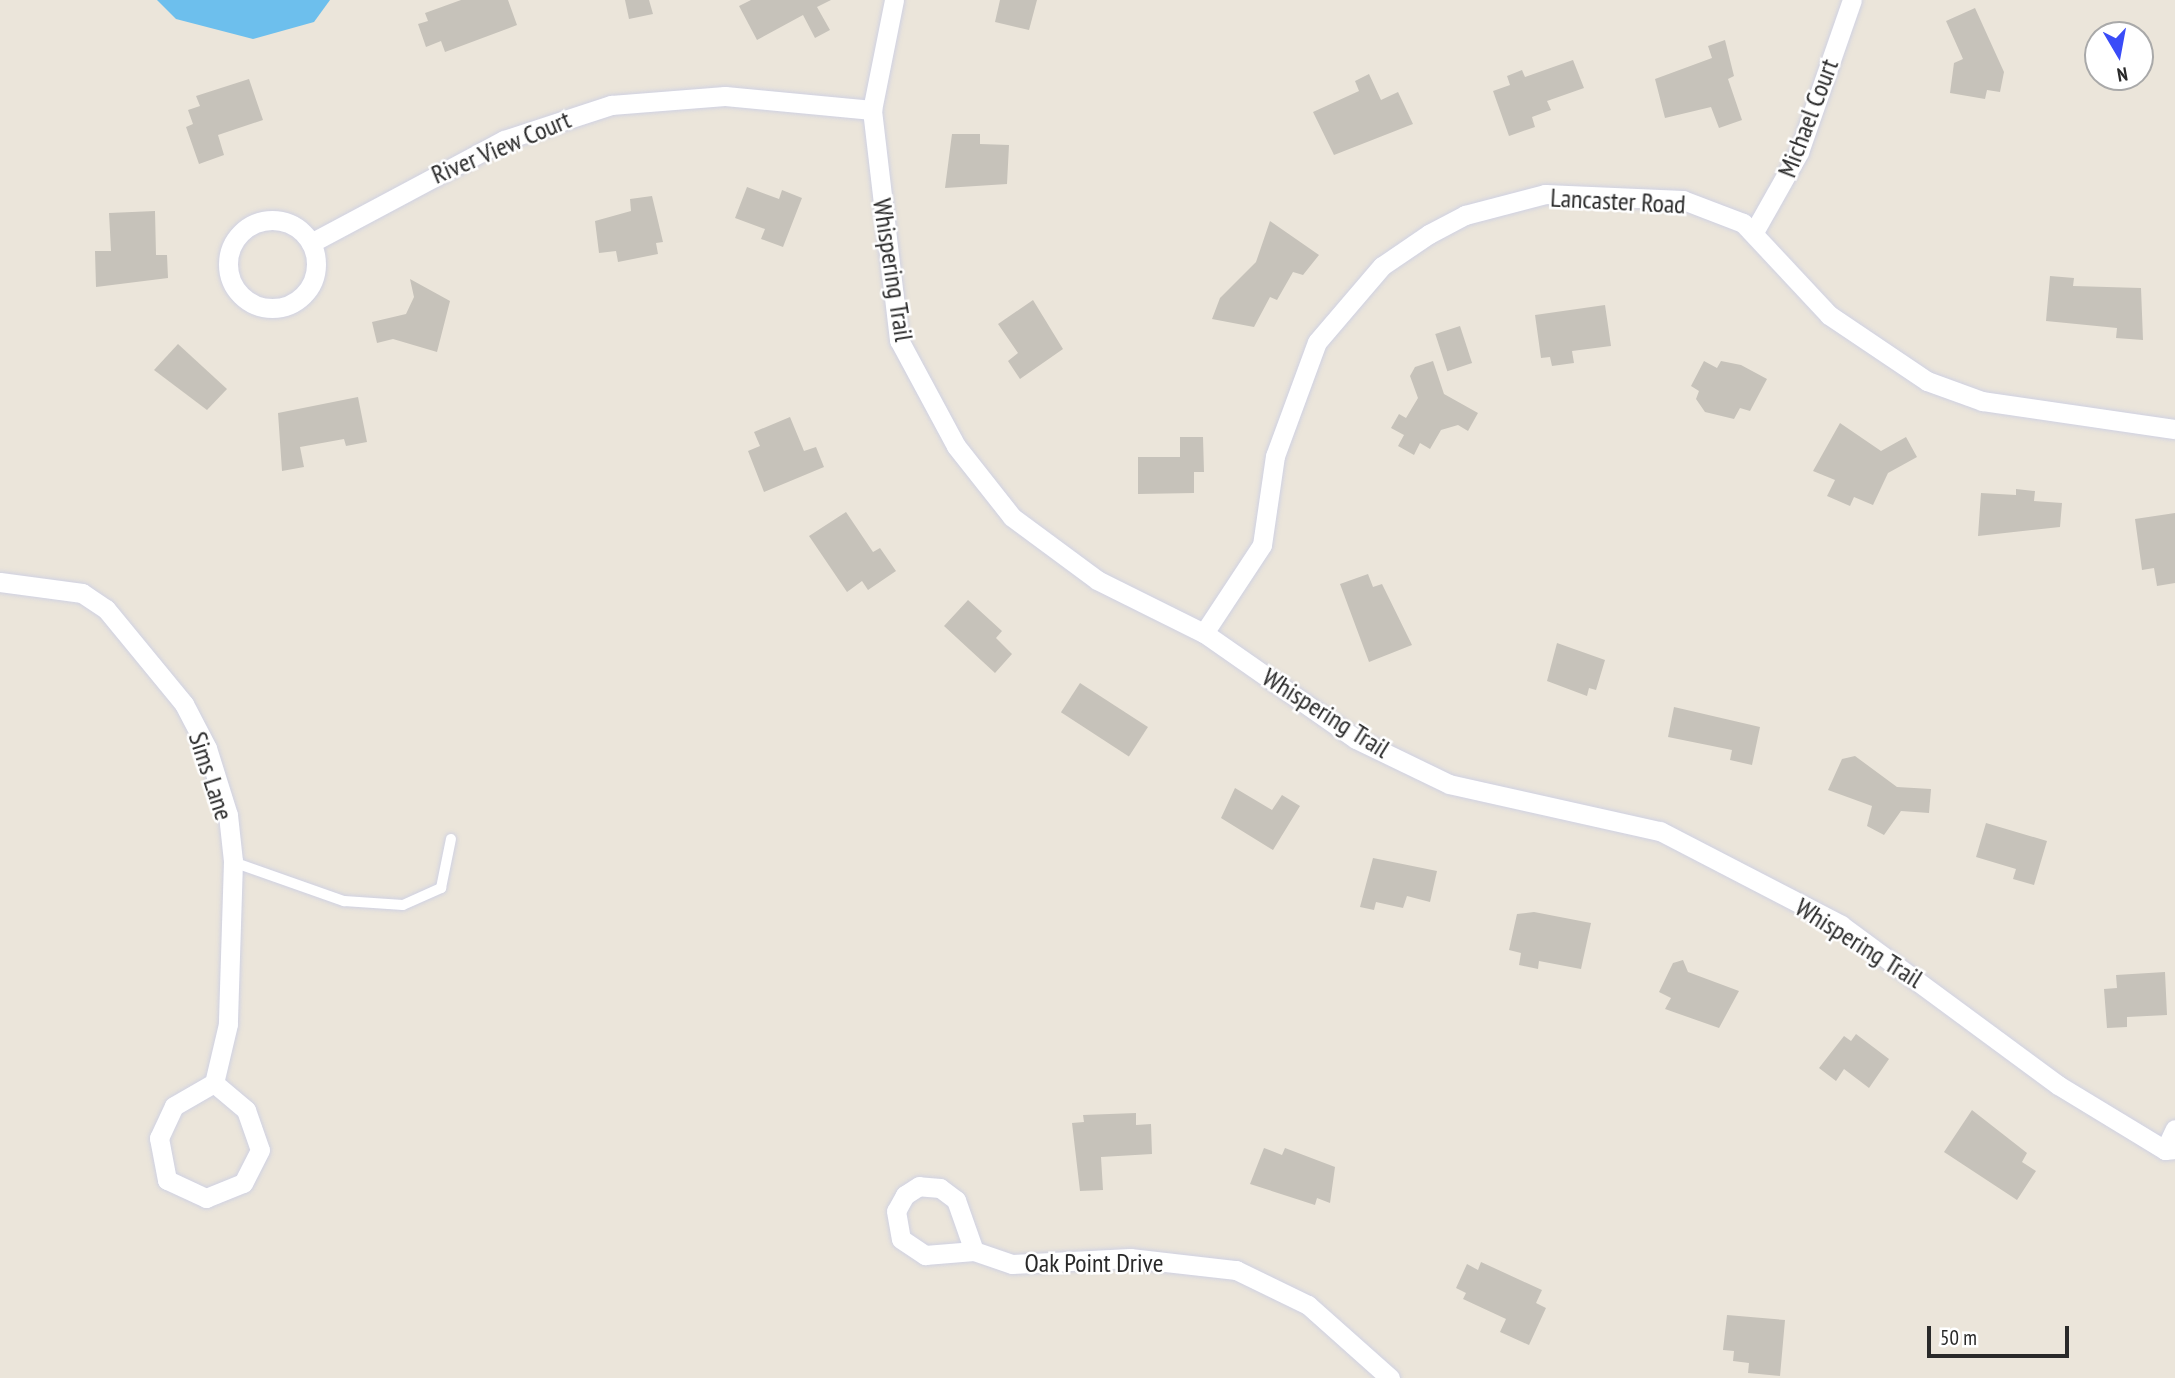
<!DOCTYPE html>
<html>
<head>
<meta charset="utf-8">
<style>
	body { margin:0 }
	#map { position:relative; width:2175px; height:1378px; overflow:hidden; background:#ebe5da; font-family:"PT Sans Narrow",sans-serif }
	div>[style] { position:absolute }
	.water>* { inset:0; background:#6dbfed }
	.building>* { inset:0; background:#c6c2ba; transform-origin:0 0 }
	.roads { filter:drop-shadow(0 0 2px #cfd1e2) drop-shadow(0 0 2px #cfd1e2) }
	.service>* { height:10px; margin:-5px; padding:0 5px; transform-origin:5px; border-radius:5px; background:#fff }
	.minor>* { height:19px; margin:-9.5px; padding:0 9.5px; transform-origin:9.5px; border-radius:9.5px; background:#fff }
	.minor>.ring { margin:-9.5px; padding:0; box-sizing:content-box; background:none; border:19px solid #fff; border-radius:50% }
	span { translate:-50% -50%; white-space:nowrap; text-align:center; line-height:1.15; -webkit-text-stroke:5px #fff; paint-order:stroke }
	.street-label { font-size:26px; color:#292929 }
	.north { position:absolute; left:2084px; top:21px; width:70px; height:70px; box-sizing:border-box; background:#fff; border:2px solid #a9a9a9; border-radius:50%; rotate:170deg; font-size:19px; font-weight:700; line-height:28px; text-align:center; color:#292929 }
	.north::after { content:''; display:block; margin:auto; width:24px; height:32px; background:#3a4cf8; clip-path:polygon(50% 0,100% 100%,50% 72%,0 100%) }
	.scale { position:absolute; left:1927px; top:1326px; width:142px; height:32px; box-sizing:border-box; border:4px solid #292929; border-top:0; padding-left:9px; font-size:21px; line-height:24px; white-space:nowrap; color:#292929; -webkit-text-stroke:5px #fff; paint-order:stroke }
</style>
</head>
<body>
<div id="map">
	<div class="water">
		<div style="clip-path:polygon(157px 0,330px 0,314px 22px,253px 39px,176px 19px)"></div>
	</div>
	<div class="building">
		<div style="clip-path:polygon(461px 0,508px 0,517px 25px,445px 52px,441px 41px,426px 47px,418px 24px,428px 21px,425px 13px)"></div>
		<div style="clip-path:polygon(625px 0,649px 0,653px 14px,629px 19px)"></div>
		<div style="clip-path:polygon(751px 0,831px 0,817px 7px,830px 30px,815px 38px,803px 15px,757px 40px,739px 6px)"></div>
		<div style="clip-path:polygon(1000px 0,1037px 0,1029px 30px,995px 22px)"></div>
		<div style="clip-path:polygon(1975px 8px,2004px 72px,2000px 92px,1987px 90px,1985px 99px,1950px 93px,1954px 63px,1963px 59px,1946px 21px)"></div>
		<div style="clip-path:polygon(1725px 40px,1734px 76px,1728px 79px,1742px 120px,1719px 128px,1711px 107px,1665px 118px,1655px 79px,1712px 58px,1708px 46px)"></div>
		<div style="clip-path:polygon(1573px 60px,1584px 88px,1547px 101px,1551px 110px,1532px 117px,1535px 127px,1509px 136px,1493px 91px,1510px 85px,1507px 76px,1522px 70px,1525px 77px)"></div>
		<div style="clip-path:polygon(1369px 74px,1381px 100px,1398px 92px,1413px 124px,1334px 155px,1313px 112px,1359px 91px,1355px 81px)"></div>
		<div style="clip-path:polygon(249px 79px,263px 120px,218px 135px,224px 155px,199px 164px,186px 127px,193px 124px,188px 110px,200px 106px,196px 96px)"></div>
		<div style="clip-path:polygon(952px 134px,980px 134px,980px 144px,1009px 145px,1007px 184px,945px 188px)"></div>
		<div style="clip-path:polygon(747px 187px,779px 199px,782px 190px,802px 198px,783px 247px,761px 239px,765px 229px,735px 218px)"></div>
		<div style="clip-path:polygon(652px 196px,663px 242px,656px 243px,658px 254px,618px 262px,616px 251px,599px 253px,595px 221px,631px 211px,630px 199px)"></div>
		<div style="clip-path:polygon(155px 211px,156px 255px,167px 255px,168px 278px,96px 287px,95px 251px,111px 251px,109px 213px)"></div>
		<div style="clip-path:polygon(1270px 221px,1319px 255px,1303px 275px,1293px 272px,1277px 300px,1270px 297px,1254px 327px,1212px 319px,1220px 298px,1256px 262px)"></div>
		<div style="clip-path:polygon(2050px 276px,2074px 278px,2073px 286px,2141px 288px,2143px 340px,2116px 338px,2117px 328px,2046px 321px)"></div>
		<div style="clip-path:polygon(410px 279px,450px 301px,437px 352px,393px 339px,377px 343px,372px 322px,406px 314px,414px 297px)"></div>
		<div style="clip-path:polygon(1033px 300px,1063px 349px,1020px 379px,1008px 361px,1018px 353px,998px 324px)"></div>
		<div style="clip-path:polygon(1605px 305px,1611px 346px,1572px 351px,1574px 363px,1552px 366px,1550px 357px,1541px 358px,1535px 315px)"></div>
		<div style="left:1460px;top:326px;width:39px;height:26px;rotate:72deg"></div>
		<div style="clip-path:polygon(178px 344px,227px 389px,207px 410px,154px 370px)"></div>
		<div style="clip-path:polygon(1433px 361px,1444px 394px,1478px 413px,1468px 431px,1458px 425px,1441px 430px,1430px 449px,1420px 443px,1414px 455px,1398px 446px,1404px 435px,1391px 428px,1399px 414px,1406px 418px,1418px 398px,1410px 376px,1415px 367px)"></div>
		<div style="clip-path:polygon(1704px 361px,1717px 368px,1721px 361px,1741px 365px,1767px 379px,1750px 411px,1740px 408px,1734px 419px,1705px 412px,1696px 399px,1699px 391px,1691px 386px)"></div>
		<div style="clip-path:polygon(358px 397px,367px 442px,346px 446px,344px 439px,300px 447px,304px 467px,282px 471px,278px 413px)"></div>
		<div style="clip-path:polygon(790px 417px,804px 451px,816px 447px,824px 467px,764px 492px,748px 451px,760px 446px,754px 432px)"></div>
		<div style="clip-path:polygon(1840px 423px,1881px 451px,1906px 437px,1917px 457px,1888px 473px,1873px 505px,1854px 497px,1850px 506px,1827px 496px,1835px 480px,1813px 471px)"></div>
		<div style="clip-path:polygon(1180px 437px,1203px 437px,1204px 472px,1194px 472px,1194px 493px,1138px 494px,1138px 457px,1180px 457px)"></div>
		<div style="clip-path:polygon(2016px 489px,2035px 491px,2034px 501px,2062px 503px,2060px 527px,1978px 536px,1981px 493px,2016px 495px)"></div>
		<div style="clip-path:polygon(846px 512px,873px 552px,880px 548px,896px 571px,868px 590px,862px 581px,847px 592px,809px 536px)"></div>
		<div style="clip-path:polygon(2175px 513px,2175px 583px,2157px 586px,2154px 568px,2142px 570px,2135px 519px)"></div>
		<div style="clip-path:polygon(1368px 574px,1373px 587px,1382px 584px,1412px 645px,1369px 662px,1340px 584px)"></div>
		<div style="clip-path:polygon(968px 600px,1002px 631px,996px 638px,1012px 654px,995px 673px,944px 626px)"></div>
		<div style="clip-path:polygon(1557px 643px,1605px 660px,1596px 690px,1589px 688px,1587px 696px,1547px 681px)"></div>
		<div style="left:1080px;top:683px;width:81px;height:35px;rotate:33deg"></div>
		<div style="clip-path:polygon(1674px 707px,1760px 727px,1752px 765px,1730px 760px,1732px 750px,1668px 737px)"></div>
		<div style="clip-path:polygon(1855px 756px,1897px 787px,1931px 789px,1929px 813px,1901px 811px,1884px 835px,1867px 826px,1872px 806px,1828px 790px,1842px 759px)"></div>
		<div style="clip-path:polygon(1235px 788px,1272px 810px,1282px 795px,1300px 806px,1273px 850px,1221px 818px)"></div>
		<div style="clip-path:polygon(1986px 823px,2047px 841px,2034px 885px,2013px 879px,2016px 869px,1976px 857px)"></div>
		<div style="clip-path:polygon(1373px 858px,1437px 871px,1430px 902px,1407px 896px,1403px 908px,1376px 902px,1374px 910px,1360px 907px)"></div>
		<div style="clip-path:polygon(1534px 912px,1591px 923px,1581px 969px,1539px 961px,1538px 969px,1519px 965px,1521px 953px,1509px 950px,1517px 914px)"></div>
		<div style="clip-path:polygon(1683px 960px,1688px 972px,1739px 991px,1719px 1028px,1665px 1009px,1671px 998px,1659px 992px,1673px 963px)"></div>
		<div style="clip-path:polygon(2165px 972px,2167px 1015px,2127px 1017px,2127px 1027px,2107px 1028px,2104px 989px,2117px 988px,2116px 975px)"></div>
		<div style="clip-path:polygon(1856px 1034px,1889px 1059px,1869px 1088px,1844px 1069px,1836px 1081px,1819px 1068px,1844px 1036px,1851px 1041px)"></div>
		<div style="clip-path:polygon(1972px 1110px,2027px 1153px,2022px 1162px,2036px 1171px,2017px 1200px,1944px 1152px)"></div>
		<div style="clip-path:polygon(1136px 1113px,1136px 1125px,1151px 1124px,1152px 1154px,1101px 1157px,1103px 1190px,1080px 1191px,1072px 1123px,1084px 1122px,1083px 1115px)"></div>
		<div style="clip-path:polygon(1264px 1148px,1282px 1155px,1285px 1148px,1335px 1167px,1330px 1203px,1317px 1198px,1315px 1205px,1250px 1184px)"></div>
		<div style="clip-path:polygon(1481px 1262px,1542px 1290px,1536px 1303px,1546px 1308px,1529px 1345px,1500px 1332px,1506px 1319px,1463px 1299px,1466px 1293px,1456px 1288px,1467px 1264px,1478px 1270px)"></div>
		<div style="clip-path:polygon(1727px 1315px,1785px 1320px,1780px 1376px,1748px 1373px,1749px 1363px,1733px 1361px,1734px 1351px,1723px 1350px)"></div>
	</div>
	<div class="roads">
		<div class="service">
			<div style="left:233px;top:862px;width:118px;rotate:19.4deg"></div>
			<div style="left:344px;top:901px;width:59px;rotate:3.9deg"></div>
			<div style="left:403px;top:905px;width:42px;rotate:-24.1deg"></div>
			<div style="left:441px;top:888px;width:50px;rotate:-78.5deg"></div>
		</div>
		<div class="minor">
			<div style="left:894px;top:0;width:112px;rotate:101.3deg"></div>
			<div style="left:872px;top:110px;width:232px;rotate:83.3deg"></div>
			<div style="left:899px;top:340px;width:120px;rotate:61.7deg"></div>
			<div style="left:956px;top:446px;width:90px;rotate:51.7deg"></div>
			<div style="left:1012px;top:517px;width:106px;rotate:36.5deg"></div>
			<div style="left:1097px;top:580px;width:119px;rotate:26.4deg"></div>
			<div style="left:1204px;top:633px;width:185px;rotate:34.9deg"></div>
			<div style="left:1356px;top:739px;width:103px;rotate:25.8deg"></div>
			<div style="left:1449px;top:784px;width:216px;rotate:12.6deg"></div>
			<div style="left:1660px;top:831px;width:204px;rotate:27.4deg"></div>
			<div style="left:1841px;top:925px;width:270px;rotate:36.4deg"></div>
			<div style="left:2058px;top:1085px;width:125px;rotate:31.3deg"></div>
			<div style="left:2165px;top:1150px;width:10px;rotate:-6deg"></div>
			<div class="ring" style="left:228px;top:220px;width:69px;height:69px"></div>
			<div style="left:1754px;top:232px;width:92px;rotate:-60.6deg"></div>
			<div style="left:1799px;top:152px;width:161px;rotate:-70.8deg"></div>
			<div style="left:311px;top:243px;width:219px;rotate:-28.1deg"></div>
			<div style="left:504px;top:140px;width:113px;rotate:-18.1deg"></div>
			<div style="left:611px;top:105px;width:114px;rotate:-4.5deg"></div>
			<div style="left:725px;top:96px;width:148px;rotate:5.4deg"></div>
			<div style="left:0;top:582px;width:83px;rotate:7.6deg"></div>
			<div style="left:82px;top:593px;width:29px;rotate:34deg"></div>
			<div style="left:106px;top:609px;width:123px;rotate:50.6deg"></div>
			<div style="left:184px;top:704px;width:50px;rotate:62.4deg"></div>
			<div style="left:207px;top:748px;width:70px;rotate:72.6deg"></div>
			<div style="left:228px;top:815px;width:46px;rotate:83.8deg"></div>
			<div style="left:233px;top:861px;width:163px;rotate:91.8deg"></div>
			<div style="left:228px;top:1024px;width:61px;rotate:103.3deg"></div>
			<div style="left:1204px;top:633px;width:105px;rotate:-56.6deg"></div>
			<div style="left:1262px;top:545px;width:90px;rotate:-81.7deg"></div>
			<div style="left:1275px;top:456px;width:121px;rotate:-69.8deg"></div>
			<div style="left:1317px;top:342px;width:100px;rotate:-49.5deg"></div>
			<div style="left:1382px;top:266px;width:57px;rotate:-34.2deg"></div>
			<div style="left:1429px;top:234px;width:41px;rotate:-27.8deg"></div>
			<div style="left:1465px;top:215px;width:83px;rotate:-14.7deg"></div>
			<div style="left:1545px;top:194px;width:138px;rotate:2.5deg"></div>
			<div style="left:1683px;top:200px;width:64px;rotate:21deg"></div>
			<div style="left:1743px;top:223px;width:126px;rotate:46.9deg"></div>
			<div style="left:1829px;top:315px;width:118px;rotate:34deg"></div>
			<div style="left:1927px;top:381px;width:59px;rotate:20deg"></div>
			<div style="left:1982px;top:401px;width:195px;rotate:8.3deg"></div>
			<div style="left:214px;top:1083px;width:42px;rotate:40.2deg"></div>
			<div style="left:246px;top:1110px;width:42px;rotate:70.7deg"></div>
			<div style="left:260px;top:1150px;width:37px;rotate:117deg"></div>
			<div style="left:243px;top:1183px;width:40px;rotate:158deg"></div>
			<div style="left:206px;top:1198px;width:43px;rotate:-155.2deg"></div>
			<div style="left:167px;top:1180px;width:43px;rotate:-100.8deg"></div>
			<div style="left:159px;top:1138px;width:35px;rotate:-65deg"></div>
			<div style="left:174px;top:1106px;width:46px;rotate:-29.9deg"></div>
			<div style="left:2165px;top:1150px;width:23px;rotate:-65deg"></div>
			<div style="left:974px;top:1251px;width:54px;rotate:-109.4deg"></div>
			<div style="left:956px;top:1200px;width:20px;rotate:-143deg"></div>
			<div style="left:940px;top:1188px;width:21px;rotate:-175deg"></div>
			<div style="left:919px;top:1186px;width:17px;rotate:147deg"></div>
			<div style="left:905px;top:1195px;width:18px;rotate:119deg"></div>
			<div style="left:896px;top:1211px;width:28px;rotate:80deg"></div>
			<div style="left:901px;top:1239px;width:29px;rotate:34deg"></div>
			<div style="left:925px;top:1255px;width:49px;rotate:-4.7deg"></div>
			<div style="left:974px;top:1251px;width:40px;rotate:18.9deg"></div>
			<div style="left:1012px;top:1264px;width:118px;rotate:-2.9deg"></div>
			<div style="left:1130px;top:1258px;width:107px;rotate:6.5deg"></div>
			<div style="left:1236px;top:1270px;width:80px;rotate:25.9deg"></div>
			<div style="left:1308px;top:1305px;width:110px;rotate:41.7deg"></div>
		</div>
	</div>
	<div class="street-label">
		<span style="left:1808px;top:118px;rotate:-69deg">Michael Court</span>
		<span style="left:501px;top:147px;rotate:-23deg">River View Court</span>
		<span style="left:1618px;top:201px;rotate:3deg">Lancaster Road</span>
		<span style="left:893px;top:270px;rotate:81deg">Whispering Trail</span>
		<span style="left:1326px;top:713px;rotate:32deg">Whispering Trail</span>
		<span style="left:211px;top:776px;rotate:72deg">Sims Lane</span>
		<span style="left:1859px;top:943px;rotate:32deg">Whispering Trail</span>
		<span style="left:1094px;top:1263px">Oak Point Drive</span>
	</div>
	<div class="north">N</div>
	<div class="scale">50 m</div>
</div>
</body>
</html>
